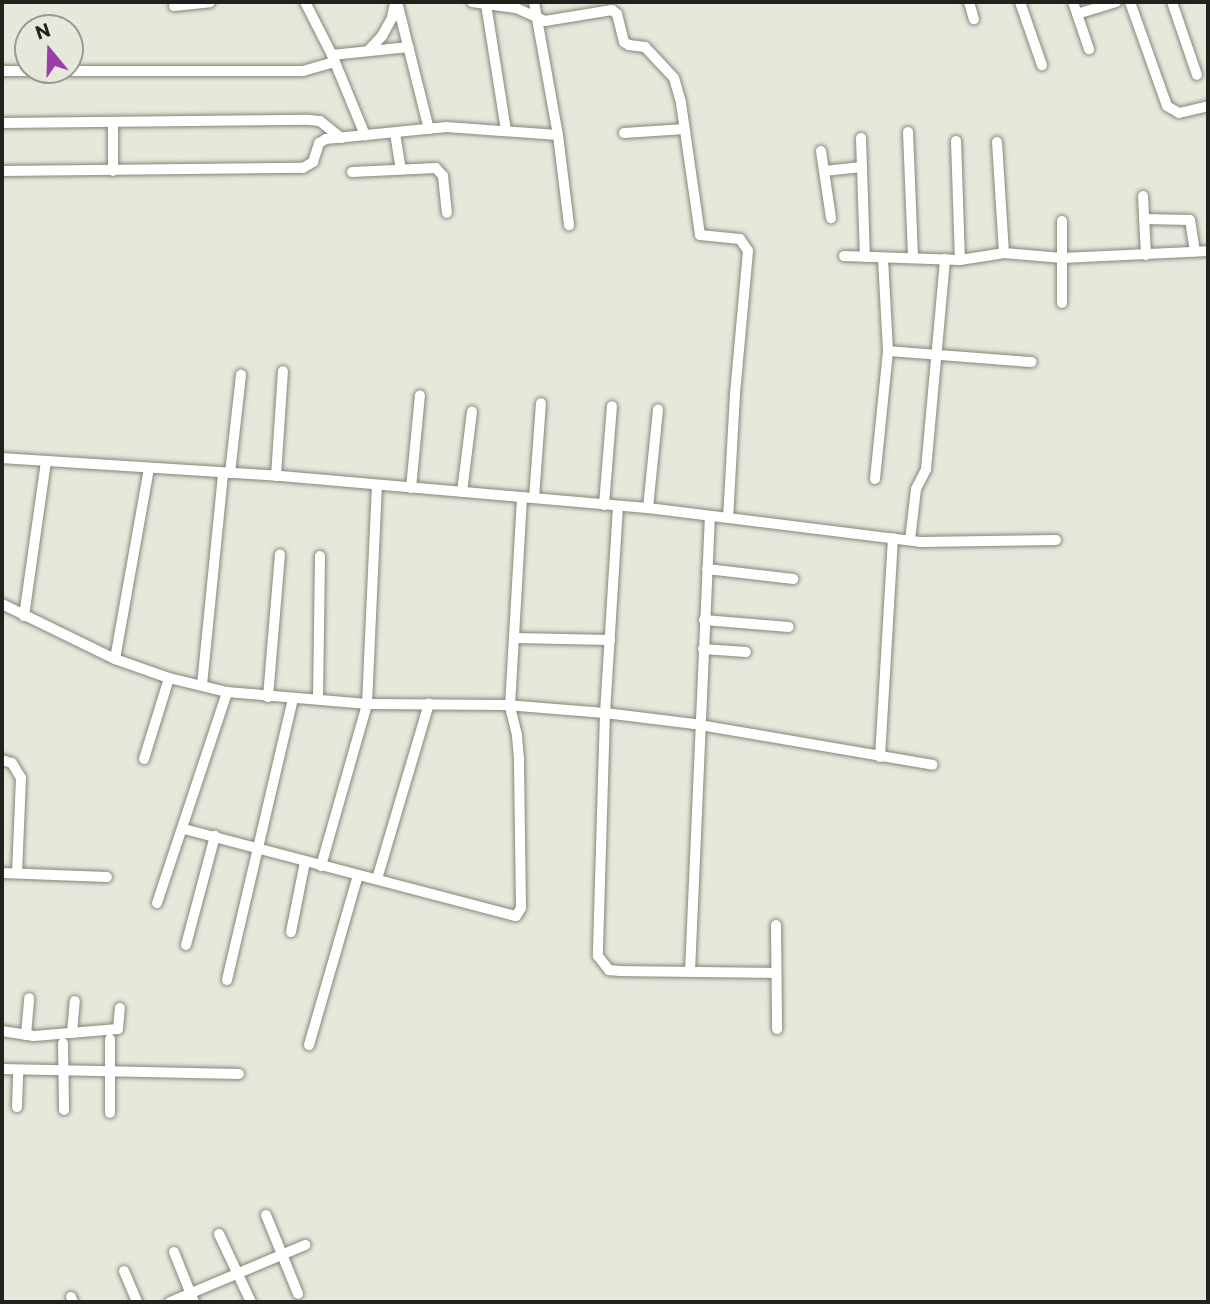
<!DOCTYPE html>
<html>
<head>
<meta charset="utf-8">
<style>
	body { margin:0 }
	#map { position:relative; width:1210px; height:1304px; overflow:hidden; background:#e6e8db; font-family:Commissioner,sans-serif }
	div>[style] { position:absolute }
	.roads { filter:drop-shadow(0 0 2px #84867a) drop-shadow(0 0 2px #84867a) }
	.minor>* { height:10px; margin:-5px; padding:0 5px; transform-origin:5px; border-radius:5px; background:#fff }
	span { translate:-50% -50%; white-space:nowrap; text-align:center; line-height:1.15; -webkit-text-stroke:6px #e6e8db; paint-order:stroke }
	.frame { position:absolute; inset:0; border:4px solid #21211d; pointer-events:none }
	.north { position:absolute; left:14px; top:14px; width:70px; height:70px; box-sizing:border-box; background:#e6e8db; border:2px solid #97988f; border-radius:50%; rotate:341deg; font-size:19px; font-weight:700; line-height:28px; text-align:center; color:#21211d }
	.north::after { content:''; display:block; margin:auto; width:24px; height:32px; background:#9b3ea8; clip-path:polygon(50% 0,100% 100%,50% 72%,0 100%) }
</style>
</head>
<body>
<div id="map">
	<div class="roads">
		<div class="minor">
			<div style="left:305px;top:2px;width:59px;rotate:63deg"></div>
			<div style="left:332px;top:55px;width:87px;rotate:67.6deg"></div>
			<div style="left:397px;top:2px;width:131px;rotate:75.9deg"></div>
			<div style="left:472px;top:2px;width:44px;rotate:7.8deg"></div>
			<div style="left:516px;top:8px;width:32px;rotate:24deg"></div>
			<div style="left:545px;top:21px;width:68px;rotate:-9.3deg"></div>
			<div style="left:612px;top:10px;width:6px;rotate:39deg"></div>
			<div style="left:617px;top:14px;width:29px;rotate:76deg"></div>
			<div style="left:624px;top:42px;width:6px;rotate:31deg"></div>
			<div style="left:629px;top:45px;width:16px;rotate:7deg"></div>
			<div style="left:645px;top:47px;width:42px;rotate:46.9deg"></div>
			<div style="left:674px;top:78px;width:26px;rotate:74deg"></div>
			<div style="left:681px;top:103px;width:133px;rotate:81.8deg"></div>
			<div style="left:700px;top:235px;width:40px;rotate:5.7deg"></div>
			<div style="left:740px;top:239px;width:14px;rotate:56deg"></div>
			<div style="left:748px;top:251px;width:144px;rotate:95.2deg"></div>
			<div style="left:735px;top:394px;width:124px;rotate:93.2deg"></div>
			<div style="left:534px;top:2px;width:135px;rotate:79.8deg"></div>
			<div style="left:558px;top:135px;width:91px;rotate:83deg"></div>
			<div style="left:969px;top:2px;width:18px;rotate:74deg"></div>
			<div style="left:1020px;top:2px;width:67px;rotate:70.8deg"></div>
			<div style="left:1073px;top:2px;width:50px;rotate:71.2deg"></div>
			<div style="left:1130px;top:2px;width:110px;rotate:70.4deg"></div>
			<div style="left:1167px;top:106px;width:14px;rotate:30deg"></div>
			<div style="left:1179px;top:113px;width:28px;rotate:-13deg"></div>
			<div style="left:1172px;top:2px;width:77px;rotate:71.1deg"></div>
			<div style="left:486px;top:4px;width:128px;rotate:81deg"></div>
			<div style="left:174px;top:6px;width:36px;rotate:-6deg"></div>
			<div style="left:1077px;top:14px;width:41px;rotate:-17.1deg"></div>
			<div style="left:368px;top:51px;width:21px;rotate:-47deg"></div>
			<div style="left:382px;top:36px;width:21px;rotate:-61deg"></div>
			<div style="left:392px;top:18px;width:16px;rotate:-79deg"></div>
			<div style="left:332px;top:55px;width:77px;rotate:-5.9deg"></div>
			<div style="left:2px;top:71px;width:301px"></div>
			<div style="left:303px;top:71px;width:33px;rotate:-16deg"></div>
			<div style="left:2px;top:123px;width:307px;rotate:-0.6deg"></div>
			<div style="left:309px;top:120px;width:11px;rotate:5deg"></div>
			<div style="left:320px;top:121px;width:27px;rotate:39deg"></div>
			<div style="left:908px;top:132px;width:126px;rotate:87.7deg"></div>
			<div style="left:395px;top:133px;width:37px;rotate:81deg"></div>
			<div style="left:624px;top:133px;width:61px;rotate:-3.8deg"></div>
			<div style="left:861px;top:138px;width:119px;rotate:88.1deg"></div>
			<div style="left:956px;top:141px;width:119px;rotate:88.1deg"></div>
			<div style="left:997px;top:142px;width:111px;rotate:86.4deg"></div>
			<div style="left:821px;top:151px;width:68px;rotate:81.5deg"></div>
			<div style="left:2px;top:171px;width:301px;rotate:-0.6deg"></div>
			<div style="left:303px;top:168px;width:12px;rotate:-31deg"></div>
			<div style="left:313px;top:162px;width:20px;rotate:-72deg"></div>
			<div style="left:319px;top:143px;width:8px;rotate:-30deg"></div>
			<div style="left:326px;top:139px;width:121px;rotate:-5.7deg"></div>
			<div style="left:446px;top:127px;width:112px;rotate:4.1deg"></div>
			<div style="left:113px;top:171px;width:49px;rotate:-90deg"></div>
			<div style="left:824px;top:171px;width:38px;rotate:-6deg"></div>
			<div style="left:352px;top:172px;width:84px;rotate:-2.7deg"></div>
			<div style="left:436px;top:168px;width:11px;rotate:49deg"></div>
			<div style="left:443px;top:176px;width:37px;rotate:84deg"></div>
			<div style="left:1143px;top:196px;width:59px;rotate:87.1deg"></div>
			<div style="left:1144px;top:219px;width:46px;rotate:1.2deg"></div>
			<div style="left:1190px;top:220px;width:32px;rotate:81deg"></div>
			<div style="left:844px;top:256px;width:116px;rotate:2deg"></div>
			<div style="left:960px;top:260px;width:45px;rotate:-9deg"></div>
			<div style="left:1004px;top:253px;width:58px;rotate:4.9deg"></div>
			<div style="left:1062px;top:258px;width:146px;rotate:-2.7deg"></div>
			<div style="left:1062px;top:303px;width:82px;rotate:-90deg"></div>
			<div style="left:888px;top:351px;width:144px;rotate:4.4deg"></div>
			<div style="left:2px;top:458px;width:279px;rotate:3.7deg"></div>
			<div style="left:280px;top:476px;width:369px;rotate:5deg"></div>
			<div style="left:648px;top:508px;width:274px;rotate:7.1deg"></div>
			<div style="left:920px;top:542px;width:136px;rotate:-0.8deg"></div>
			<div style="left:230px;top:473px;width:99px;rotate:-83.6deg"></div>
			<div style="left:276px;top:476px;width:105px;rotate:-86.2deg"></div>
			<div style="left:875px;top:479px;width:129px;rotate:-84.2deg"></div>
			<div style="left:888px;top:351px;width:93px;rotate:-93.1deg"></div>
			<div style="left:411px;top:488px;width:93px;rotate:-84.5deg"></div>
			<div style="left:462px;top:492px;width:81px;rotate:-82.9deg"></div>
			<div style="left:534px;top:498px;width:95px;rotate:-85.8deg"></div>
			<div style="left:604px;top:505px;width:99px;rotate:-85.4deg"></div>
			<div style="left:618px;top:506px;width:207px;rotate:93.6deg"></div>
			<div style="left:605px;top:713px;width:243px;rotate:91.7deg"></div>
			<div style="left:598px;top:956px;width:18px;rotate:52deg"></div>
			<div style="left:609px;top:970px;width:11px;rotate:5deg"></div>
			<div style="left:620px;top:971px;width:156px;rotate:0.7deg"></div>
			<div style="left:648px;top:508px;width:99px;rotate:-84.2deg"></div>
			<div style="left:910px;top:540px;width:51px;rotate:-83.3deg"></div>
			<div style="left:916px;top:489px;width:22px;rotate:-63deg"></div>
			<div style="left:926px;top:469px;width:211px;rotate:-84.8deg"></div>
			<div style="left:707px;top:569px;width:87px;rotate:6.6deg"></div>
			<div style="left:2px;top:604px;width:126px;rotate:26deg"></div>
			<div style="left:115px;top:659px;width:57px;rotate:19.4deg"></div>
			<div style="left:169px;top:678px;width:60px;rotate:13.6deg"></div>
			<div style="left:227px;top:692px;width:141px;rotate:4.9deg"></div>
			<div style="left:367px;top:704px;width:139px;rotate:0.4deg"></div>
			<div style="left:506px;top:705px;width:99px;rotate:4.6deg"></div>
			<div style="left:605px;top:713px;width:90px;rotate:7deg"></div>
			<div style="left:694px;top:724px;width:242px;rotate:9.7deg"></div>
			<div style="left:24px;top:616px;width:156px;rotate:-81.9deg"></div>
			<div style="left:704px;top:620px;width:85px;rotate:4.7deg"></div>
			<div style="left:514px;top:638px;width:96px;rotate:1.2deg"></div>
			<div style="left:703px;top:649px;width:43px;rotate:4deg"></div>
			<div style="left:115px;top:659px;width:194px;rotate:-79.9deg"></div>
			<div style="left:202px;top:685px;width:213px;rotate:-84.3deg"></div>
			<div style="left:268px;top:697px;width:143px;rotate:-85.2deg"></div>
			<div style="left:318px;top:699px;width:143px;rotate:-89.2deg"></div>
			<div style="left:880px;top:757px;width:219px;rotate:-86.6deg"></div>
			<div style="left:144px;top:759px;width:85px;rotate:-72.8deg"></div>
			<div style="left:2px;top:760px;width:10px;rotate:17deg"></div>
			<div style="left:12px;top:763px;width:17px;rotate:59deg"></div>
			<div style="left:21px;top:778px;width:95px;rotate:92.4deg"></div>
			<div style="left:184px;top:829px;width:343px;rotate:14.7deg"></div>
			<div style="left:516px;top:916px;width:9px;rotate:-58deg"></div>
			<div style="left:521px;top:908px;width:149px;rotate:-90.8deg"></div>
			<div style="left:519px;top:759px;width:24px;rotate:-95deg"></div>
			<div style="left:517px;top:735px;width:30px;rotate:-104deg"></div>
			<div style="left:510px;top:706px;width:208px;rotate:-86.7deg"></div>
			<div style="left:321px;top:866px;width:168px;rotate:-74.1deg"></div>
			<div style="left:367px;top:704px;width:218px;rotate:-87.4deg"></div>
			<div style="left:2px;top:873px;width:105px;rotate:2.2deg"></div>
			<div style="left:377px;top:879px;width:183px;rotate:-73.5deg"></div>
			<div style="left:157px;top:903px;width:222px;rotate:-71.6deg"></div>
			<div style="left:776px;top:925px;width:104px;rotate:89.4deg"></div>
			<div style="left:291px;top:932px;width:71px;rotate:-78.7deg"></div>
			<div style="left:186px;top:945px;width:113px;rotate:-75.1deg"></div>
			<div style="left:690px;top:972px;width:456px;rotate:-87.5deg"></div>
			<div style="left:227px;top:980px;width:289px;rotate:-76.8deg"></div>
			<div style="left:2px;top:1031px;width:32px;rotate:9deg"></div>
			<div style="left:34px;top:1036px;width:84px;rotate:-4.8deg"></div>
			<div style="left:118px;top:1029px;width:21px;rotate:-85deg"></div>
			<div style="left:72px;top:1033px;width:32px;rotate:-85deg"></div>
			<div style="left:26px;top:1035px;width:37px;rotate:-85deg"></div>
			<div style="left:63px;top:1043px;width:67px;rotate:89.1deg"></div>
			<div style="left:309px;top:1045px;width:177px;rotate:-73.9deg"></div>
			<div style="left:2px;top:1069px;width:237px;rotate:1.2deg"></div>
			<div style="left:17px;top:1107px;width:37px;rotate:-88deg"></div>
			<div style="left:110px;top:1113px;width:74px;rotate:-90deg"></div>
			<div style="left:266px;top:1215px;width:85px;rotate:67.9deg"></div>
			<div style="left:219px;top:1234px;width:75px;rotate:64.8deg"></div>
			<div style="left:174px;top:1252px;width:54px;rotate:68.2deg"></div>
			<div style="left:124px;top:1271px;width:34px;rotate:67deg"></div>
			<div style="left:71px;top:1297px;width:5px;rotate:68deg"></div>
			<div style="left:170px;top:1302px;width:147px;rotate:-22.9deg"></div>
		</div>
	</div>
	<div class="frame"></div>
	<div class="north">N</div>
</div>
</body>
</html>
